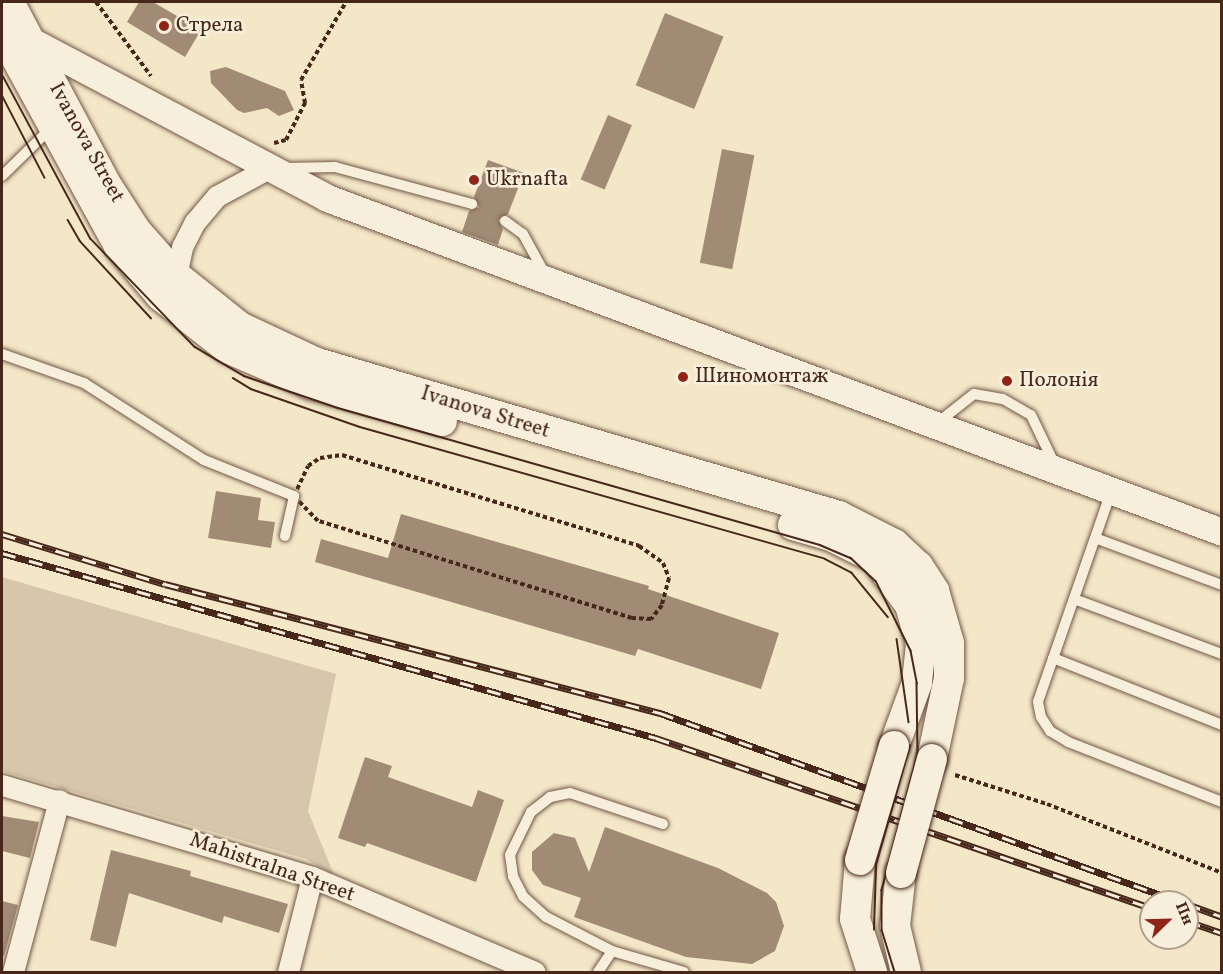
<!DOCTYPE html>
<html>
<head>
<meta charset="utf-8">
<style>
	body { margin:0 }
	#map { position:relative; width:1223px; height:974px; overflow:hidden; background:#f3e7c8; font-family:Vollkorn,serif }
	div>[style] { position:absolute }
	.green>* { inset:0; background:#d6c6ab }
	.building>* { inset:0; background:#a18b75; transform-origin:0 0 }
	.path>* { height:4px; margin-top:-2px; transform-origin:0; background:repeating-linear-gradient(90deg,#48271b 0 4.5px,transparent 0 7.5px) }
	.roads { filter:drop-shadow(0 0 2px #735746) drop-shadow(0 0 2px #735746) }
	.service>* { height:10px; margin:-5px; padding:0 5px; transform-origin:5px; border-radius:5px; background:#f7efdb }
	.minor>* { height:21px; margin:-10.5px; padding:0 10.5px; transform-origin:10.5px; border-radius:10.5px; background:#f7efdb }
	.tertiary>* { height:27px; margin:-13.5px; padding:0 13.5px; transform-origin:13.5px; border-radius:13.5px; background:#f7efdb }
	.secondary>* { height:30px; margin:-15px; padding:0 15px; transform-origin:15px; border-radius:15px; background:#f7efdb }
	.tram>* { height:1.5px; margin:-0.75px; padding:0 0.75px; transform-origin:0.75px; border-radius:0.75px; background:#48271b }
	.rail>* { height:7px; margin-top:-3.5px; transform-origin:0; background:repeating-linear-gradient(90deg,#f7efdb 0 14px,#48271b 0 28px); box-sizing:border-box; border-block:2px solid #48271b }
	.bridges { filter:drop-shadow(0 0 2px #48271b) drop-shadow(0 0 2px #48271b) }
	.secondary-bridge>* { height:30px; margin:-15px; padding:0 15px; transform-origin:15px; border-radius:15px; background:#f7efdb }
	.dots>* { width:16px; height:16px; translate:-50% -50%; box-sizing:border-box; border:3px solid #f7efdb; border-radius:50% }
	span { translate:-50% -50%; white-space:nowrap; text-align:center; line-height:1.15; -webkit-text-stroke:5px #f7efdb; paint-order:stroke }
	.poi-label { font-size:21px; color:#48271b }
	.left { translate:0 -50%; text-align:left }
	.street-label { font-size:21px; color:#48271b }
	.frame { position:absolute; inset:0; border:3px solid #48271b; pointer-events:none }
	.north { position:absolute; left:1139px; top:890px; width:60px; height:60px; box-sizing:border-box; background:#f7efdb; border:2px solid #b19f8e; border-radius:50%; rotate:67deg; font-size:16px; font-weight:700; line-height:24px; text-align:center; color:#48271b }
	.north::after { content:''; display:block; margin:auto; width:21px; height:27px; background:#8f2418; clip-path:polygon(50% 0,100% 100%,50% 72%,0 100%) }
</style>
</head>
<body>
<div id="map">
	<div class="green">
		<div style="clip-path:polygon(2px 577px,336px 674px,308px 811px,334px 875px,306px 859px,2px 771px)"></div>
	</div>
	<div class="building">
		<div style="clip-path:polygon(139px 2px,153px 2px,201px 30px,185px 57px,127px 22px)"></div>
		<div style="left:665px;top:13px;width:63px;height:78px;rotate:22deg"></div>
		<div style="clip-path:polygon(226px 67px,285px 91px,294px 110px,279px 116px,267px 108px,244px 113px,237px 110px,211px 83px,210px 71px)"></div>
		<div style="left:608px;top:115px;width:26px;height:70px;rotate:23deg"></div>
		<div style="left:722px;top:149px;width:33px;height:116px;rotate:11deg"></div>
		<div style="clip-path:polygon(488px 160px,524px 173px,508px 214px,498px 220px,503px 229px,498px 245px,462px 232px,469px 211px,479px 207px,474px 197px)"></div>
		<div style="clip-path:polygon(216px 491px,261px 498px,258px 520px,275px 522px,271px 548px,208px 538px)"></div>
		<div style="clip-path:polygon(401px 514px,649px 586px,648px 589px,779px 633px,761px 689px,638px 649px,635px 656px,315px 562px,321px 539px,388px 558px)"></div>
		<div style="clip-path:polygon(365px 757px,392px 766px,388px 777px,472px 807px,478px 790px,504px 800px,476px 882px,367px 843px,365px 847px,338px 838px)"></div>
		<div style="clip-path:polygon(2px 816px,39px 822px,30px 858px,2px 851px)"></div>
		<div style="clip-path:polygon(605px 827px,718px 868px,767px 893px,776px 902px,784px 926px,775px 951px,752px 964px,686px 957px,574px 917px,581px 898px,543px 885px,532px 870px,532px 852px,554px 833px,575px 838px,589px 872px)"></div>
		<div style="clip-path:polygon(111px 850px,191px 871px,190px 876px,288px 904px,279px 933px,224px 916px,222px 923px,129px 893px,116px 947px,90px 940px)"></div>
		<div style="clip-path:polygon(2px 901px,18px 905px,4px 956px,2px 955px)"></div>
	</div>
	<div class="path">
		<div style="left:96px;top:2px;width:92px;rotate:53.4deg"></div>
		<div style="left:274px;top:143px;width:12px;rotate:-14deg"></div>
		<div style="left:286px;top:140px;width:42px;rotate:-62.8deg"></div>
		<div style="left:305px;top:103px;width:23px;rotate:-100deg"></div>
		<div style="left:301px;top:80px;width:90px;rotate:-60deg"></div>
		<div style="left:342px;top:455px;width:311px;rotate:17deg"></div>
		<div style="left:639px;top:546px;width:29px;rotate:35deg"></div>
		<div style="left:663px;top:563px;width:16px;rotate:68deg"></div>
		<div style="left:669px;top:578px;width:28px;rotate:105deg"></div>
		<div style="left:662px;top:605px;width:18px;rotate:128deg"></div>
		<div style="left:651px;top:619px;width:19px;rotate:-177deg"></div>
		<div style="left:632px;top:618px;width:329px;rotate:-162.8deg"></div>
		<div style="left:318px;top:521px;width:35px;rotate:-134deg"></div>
		<div style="left:294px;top:496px;width:33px;rotate:-65deg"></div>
		<div style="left:308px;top:466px;width:14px;rotate:-34deg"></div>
		<div style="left:320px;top:458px;width:22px;rotate:-8deg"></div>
		<div style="left:955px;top:775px;width:96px;rotate:17.5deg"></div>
		<div style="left:1047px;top:804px;width:188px;rotate:21.5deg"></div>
	</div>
	<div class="roads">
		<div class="service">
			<div style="left:285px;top:168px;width:50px;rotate:-1.1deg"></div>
			<div style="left:335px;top:167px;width:142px;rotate:15.1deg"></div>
			<div style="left:2px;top:176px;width:69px;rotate:-44.4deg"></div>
			<div style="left:505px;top:221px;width:22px;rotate:36deg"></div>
			<div style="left:523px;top:234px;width:46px;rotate:61.2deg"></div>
			<div style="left:2px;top:354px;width:87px;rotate:19.5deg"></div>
			<div style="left:84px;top:383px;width:143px;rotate:32.7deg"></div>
			<div style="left:204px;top:460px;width:97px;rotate:21.8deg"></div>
			<div style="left:294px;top:496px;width:41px;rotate:102.7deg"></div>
			<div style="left:936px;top:424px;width:48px;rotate:-38.3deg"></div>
			<div style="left:974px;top:394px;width:29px;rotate:10deg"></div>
			<div style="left:1003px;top:399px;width:32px;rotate:30deg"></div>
			<div style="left:1031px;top:415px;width:55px;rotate:64.4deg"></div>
			<div style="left:1111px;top:492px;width:222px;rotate:109.2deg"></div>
			<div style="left:1038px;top:702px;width:15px;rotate:79deg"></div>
			<div style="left:1041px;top:717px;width:17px;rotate:57deg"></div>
			<div style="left:1050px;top:731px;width:21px;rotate:31deg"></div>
			<div style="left:1068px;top:742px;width:165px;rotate:21.3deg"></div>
			<div style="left:1095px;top:538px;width:135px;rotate:20.3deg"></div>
			<div style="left:1074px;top:599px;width:158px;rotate:20.4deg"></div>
			<div style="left:1053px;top:658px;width:182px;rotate:21.6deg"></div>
			<div style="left:612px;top:951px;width:74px;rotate:-152.7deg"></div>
			<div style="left:546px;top:917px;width:31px;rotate:-138deg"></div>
			<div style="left:523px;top:896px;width:22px;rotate:-117deg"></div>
			<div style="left:513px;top:876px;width:21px;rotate:-98deg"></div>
			<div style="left:510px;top:855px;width:48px;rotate:-64deg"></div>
			<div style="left:531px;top:812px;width:24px;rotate:-38deg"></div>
			<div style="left:550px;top:797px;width:20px;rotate:-11deg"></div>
			<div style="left:570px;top:793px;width:98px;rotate:18.4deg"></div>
			<div style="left:598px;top:972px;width:25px;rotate:-56deg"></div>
			<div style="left:612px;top:951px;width:75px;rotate:16.3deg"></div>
		</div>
		<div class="minor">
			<div style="left:176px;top:276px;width:30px;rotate:-78deg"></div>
			<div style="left:182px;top:247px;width:28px;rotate:-63deg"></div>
			<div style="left:195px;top:222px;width:34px;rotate:-50deg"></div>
			<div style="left:217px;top:196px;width:59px;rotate:-28.3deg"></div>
			<div style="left:2px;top:785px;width:323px;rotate:16.5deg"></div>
			<div style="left:312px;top:877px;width:242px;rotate:23.1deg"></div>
			<div style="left:13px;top:972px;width:178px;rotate:-75deg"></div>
			<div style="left:288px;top:972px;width:98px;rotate:-75.8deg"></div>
		</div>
		<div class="tertiary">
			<div style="left:31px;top:41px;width:335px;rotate:27.9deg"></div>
			<div style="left:327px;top:198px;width:955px;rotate:20.46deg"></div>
		</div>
		<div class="secondary">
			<div style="left:9px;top:2px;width:208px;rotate:62deg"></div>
			<div style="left:107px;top:186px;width:54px;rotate:57.2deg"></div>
			<div style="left:136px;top:231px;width:60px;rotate:48.4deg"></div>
			<div style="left:176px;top:276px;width:82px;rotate:38.6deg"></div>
			<div style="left:240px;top:327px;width:85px;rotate:25.1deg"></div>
			<div style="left:317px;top:363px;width:544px;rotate:16.34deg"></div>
			<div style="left:839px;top:516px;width:62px;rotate:27deg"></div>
			<div style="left:894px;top:544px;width:33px;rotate:43deg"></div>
			<div style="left:918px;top:566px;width:30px;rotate:57deg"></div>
			<div style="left:934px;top:591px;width:54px;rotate:73.9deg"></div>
			<div style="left:949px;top:643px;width:35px;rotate:90deg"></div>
			<div style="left:949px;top:678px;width:83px;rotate:101.9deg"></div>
			<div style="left:2px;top:32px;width:244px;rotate:61.3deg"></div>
			<div style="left:119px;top:246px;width:65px;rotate:50deg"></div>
			<div style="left:161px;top:296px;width:84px;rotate:38.2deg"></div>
			<div style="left:227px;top:348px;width:90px;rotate:23.4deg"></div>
			<div style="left:310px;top:384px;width:137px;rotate:15.7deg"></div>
			<div style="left:793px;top:525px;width:40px;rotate:16deg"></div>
			<div style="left:831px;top:536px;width:49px;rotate:26.6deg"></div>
			<div style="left:875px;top:558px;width:59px;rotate:53.3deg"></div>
			<div style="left:910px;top:605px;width:41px;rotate:74.2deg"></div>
			<div style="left:921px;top:644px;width:39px;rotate:96deg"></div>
			<div style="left:917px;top:683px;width:67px;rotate:110.1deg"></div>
			<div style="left:860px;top:860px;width:59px;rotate:94.8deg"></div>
			<div style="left:855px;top:919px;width:56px;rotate:72.2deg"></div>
			<div style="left:901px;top:873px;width:53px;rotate:96.5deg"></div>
			<div style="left:895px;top:926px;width:47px;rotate:76.6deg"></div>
		</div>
	</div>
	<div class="tram">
		<div style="left:2px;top:74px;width:187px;rotate:61.7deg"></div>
		<div style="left:91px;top:239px;width:150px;rotate:46.1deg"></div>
		<div style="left:195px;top:347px;width:57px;rotate:30.6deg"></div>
		<div style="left:244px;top:376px;width:99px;rotate:18.8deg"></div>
		<div style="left:338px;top:408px;width:501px;rotate:15.87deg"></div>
		<div style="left:820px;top:545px;width:34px;rotate:23deg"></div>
		<div style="left:851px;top:558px;width:34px;rotate:43deg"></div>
		<div style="left:876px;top:581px;width:78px;rotate:63.4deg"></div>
		<div style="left:911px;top:651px;width:33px;rotate:79deg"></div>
		<div style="left:917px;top:683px;width:71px;rotate:89.2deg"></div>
		<div style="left:918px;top:754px;width:141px;rotate:104.8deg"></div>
		<div style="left:882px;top:890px;width:40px;rotate:90deg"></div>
		<div style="left:882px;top:930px;width:44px;rotate:72.8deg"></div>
		<div style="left:2px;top:95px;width:93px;rotate:62.6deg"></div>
		<div style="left:68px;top:220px;width:24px;rotate:60deg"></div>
		<div style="left:80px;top:241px;width:105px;rotate:47.3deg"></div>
		<div style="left:233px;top:378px;width:21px;rotate:31deg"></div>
		<div style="left:251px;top:389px;width:115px;rotate:19.2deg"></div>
		<div style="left:360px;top:427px;width:483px;rotate:15.8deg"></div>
		<div style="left:825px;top:559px;width:30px;rotate:27deg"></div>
		<div style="left:852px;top:573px;width:57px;rotate:50.7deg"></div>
		<div style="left:897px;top:639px;width:84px;rotate:81.8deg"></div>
		<div style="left:874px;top:930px;width:65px;rotate:-88.2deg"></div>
		<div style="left:876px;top:865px;width:124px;rotate:-74.1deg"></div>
	</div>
	<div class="rail">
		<div style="left:2px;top:534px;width:170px;rotate:17.1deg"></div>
		<div style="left:165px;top:584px;width:512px;rotate:14.61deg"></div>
		<div style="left:660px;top:713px;width:553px;rotate:19.97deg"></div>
		<div style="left:2px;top:553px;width:680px;rotate:15.79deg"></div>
		<div style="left:656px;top:738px;width:523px;rotate:18.95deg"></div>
		<div style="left:1187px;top:904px;width:37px;rotate:20deg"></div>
		<div style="left:1187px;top:921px;width:37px;rotate:19deg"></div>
	</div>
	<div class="bridges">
		<div class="secondary-bridge">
			<div style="left:860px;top:860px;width:119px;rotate:-73.4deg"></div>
			<div style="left:901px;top:873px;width:118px;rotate:-74.8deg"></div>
		</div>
	</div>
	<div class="dots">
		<div style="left:164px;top:26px;background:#8f2418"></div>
		<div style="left:474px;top:180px;background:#8f2418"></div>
		<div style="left:683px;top:377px;background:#8f2418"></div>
		<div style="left:1007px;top:381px;background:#8f2418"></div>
	</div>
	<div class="poi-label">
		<span class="left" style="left:176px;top:26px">Стрела</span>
		<span class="left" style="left:486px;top:180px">Ukrnafta</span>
		<span class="left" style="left:695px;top:377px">Шиномонтаж</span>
		<span class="left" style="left:1019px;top:381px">Полонія</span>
	</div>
	<div class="street-label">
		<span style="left:86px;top:143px;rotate:61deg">Ivanova Street</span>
		<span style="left:485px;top:413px;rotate:17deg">Ivanova Street</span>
		<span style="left:272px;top:868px;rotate:19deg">Mahistralna Street</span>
	</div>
	<div class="frame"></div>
	<div class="north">Пн</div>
</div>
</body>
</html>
